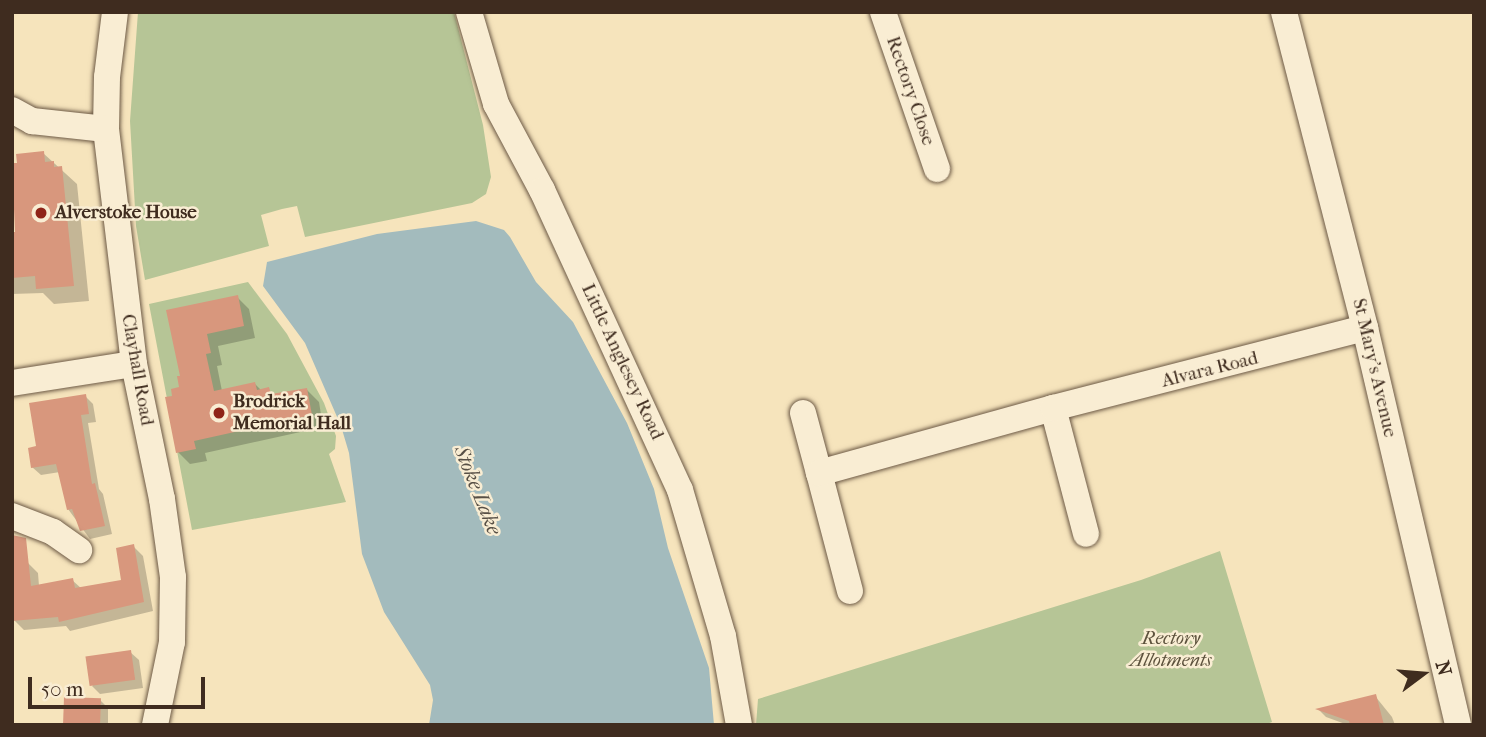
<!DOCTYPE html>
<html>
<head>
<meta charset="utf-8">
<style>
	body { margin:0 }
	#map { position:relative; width:1486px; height:737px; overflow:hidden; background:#f6e4bc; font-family:"IM FELL French Canon",serif }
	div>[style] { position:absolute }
	.green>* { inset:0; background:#b6c596 }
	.water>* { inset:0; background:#a3bbbd }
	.shadow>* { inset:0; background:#0003 }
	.building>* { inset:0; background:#d8977d; transform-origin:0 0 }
	.roads { filter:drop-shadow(0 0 2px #6d5a46) drop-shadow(0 0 2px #6d5a46) }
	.minor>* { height:26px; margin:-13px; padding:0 13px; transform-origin:13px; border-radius:13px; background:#f9edd3 }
	.dots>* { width:19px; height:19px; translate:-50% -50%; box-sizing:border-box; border:4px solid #f9edd3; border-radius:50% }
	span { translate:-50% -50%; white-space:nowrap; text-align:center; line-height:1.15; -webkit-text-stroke:5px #f9edd3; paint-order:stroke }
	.street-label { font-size:19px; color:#3f2c1f }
	.poi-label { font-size:19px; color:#3f2c1f; font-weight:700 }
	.left { translate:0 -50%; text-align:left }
	.park-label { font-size:19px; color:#5d523d; font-style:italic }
	.water-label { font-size:21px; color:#585046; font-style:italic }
	.frame { position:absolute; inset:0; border:14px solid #3f2c1f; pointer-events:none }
	.north { position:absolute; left:1388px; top:639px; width:70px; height:70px; -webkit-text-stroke:5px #f9edd3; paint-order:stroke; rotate:74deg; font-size:19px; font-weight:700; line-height:28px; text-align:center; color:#3f2c1f }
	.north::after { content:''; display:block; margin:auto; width:24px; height:32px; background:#3f2c1f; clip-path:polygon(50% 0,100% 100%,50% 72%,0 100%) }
	.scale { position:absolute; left:28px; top:677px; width:177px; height:32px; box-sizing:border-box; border:4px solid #3f2c1f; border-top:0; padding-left:9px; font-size:21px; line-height:24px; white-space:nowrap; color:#3f2c1f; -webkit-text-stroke:5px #f9edd3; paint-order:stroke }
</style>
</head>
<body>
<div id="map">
	<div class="green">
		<div style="clip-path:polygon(138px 12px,454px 12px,483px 125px,491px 177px,486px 194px,472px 203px,305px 237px,297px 206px,282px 209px,261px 215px,269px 246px,145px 280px,136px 226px,130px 121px)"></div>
		<div style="clip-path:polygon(248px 282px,287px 334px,324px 403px,336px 436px,335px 449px,329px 454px,346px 502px,192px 530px,149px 304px)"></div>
		<div style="clip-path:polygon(1220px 551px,1272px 722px,1264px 725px,756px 725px,758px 699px,1141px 580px)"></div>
	</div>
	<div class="water">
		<div style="clip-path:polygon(476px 221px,504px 230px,510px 237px,536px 282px,573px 322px,627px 423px,654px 489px,668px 548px,709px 668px,714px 725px,429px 725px,433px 700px,430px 685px,384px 612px,362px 554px,349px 453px,341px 426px,305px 343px,263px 286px,267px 262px,377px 234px)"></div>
	</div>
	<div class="shadow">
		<div style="clip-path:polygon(43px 153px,77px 184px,89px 301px,54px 304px,43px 293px,12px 294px,12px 234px,17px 233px,12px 165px)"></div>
		<div style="clip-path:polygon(237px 297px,249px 309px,255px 338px,218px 346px,222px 365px,217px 366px,222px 391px,255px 384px,262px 391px,268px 389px,274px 395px,307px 390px,319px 402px,323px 427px,205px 453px,207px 461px,190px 464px,178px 452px,174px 397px,181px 389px,182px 377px,168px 312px)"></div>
		<div style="clip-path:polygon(85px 396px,93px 404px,96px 422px,88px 423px,99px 489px,103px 494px,112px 534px,90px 539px,68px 509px,60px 472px,41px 475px,32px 467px,38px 448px)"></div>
		<div style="clip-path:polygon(133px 546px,143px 556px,153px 611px,70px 631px,66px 626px,24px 630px,14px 620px,28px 563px,38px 573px,39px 586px,72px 580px,82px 589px,123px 582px)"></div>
		<div style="clip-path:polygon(130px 652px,139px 660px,143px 688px,100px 694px,92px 686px)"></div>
		<div style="clip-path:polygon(1375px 696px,1392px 717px,1395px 725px,1348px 725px,1326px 717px,1319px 710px)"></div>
		<div style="clip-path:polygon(100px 700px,108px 708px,108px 725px,65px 725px)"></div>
	</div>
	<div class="building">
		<div style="clip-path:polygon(44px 151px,45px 162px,54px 161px,54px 167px,62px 166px,74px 286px,36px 289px,35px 276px,12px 278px,12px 232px,15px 232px,12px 163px,17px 163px,16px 154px)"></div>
		<div style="clip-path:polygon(238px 295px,244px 326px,207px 334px,211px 353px,206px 354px,214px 391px,255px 382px,257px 390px,269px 387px,271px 394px,307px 388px,312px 415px,194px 441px,196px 449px,176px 453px,165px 397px,172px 396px,171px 389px,179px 387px,177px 376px,180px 376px,166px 310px)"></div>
		<div style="clip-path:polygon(86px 394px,89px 414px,81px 415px,92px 484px,95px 483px,105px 526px,80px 531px,72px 509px,67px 510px,56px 464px,31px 468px,28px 448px,36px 446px,29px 403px)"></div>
		<div style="clip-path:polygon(12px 535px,26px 538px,31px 586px,73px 578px,75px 588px,121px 580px,116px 548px,134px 544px,144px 602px,59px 622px,58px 617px,12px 621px)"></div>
		<div style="left:131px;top:650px;width:30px;height:46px;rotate:82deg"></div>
		<div style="clip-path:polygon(1376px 694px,1384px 725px,1350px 725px,1349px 721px,1315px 709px)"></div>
		<div style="left:64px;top:697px;width:37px;height:28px;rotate:2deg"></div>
	</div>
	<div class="roads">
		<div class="minor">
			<div style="left:115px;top:12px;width:65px;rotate:97deg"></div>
			<div style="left:107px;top:77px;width:52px;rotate:91.1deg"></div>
			<div style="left:106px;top:129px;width:237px;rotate:83.2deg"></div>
			<div style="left:134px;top:364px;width:138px;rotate:78.3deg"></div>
			<div style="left:162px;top:499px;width:79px;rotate:82deg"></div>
			<div style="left:173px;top:577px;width:65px;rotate:90.9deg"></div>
			<div style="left:172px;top:642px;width:85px;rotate:101.6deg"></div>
			<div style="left:469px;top:12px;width:96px;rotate:73.6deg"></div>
			<div style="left:496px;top:104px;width:98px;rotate:61.9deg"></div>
			<div style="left:542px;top:190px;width:330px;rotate:65.3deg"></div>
			<div style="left:680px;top:490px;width:152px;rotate:73.6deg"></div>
			<div style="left:723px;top:636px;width:90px;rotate:79.8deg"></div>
			<div style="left:883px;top:12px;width:166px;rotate:71deg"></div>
			<div style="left:1284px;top:12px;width:326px;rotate:75.6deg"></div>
			<div style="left:1365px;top:328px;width:408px;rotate:76.8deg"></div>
			<div style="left:12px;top:110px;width:23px;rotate:29deg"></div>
			<div style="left:32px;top:121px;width:74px;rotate:6.2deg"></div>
			<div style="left:12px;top:383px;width:123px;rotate:-8.9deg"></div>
			<div style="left:1053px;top:408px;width:130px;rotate:75.3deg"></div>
			<div style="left:803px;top:413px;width:62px;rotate:75.1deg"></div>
			<div style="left:12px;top:516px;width:44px;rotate:21.3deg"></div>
			<div style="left:53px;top:532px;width:32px;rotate:35deg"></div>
			<div style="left:850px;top:591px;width:122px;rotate:-104.7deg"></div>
			<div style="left:819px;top:473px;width:243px;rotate:-15.5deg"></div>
			<div style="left:1053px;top:408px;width:322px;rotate:-14.4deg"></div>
		</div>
	</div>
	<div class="dots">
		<div style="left:41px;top:213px;background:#8f2418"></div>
		<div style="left:219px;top:413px;background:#8f2418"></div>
	</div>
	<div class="street-label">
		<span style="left:910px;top:91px;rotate:71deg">Rectory Close</span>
		<span style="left:622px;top:362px;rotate:65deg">Little Anglesey Road</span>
		<span style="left:1374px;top:368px;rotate:77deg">St Mary's Avenue</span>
		<span style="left:137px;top:370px;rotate:80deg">Clayhall Road</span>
		<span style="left:1210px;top:370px;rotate:-14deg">Alvara Road</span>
	</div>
	<div class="poi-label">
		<span class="left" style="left:55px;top:213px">Alverstoke House</span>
		<span class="left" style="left:233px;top:413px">Brodrick<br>Memorial Hall</span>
	</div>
	<div class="park-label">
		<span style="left:1171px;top:650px">Rectory<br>Allotments</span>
	</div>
	<div class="water-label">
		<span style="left:478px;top:490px;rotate:68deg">Stoke Lake</span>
	</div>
	<div class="frame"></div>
	<div class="north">N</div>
	<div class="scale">50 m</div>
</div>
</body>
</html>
